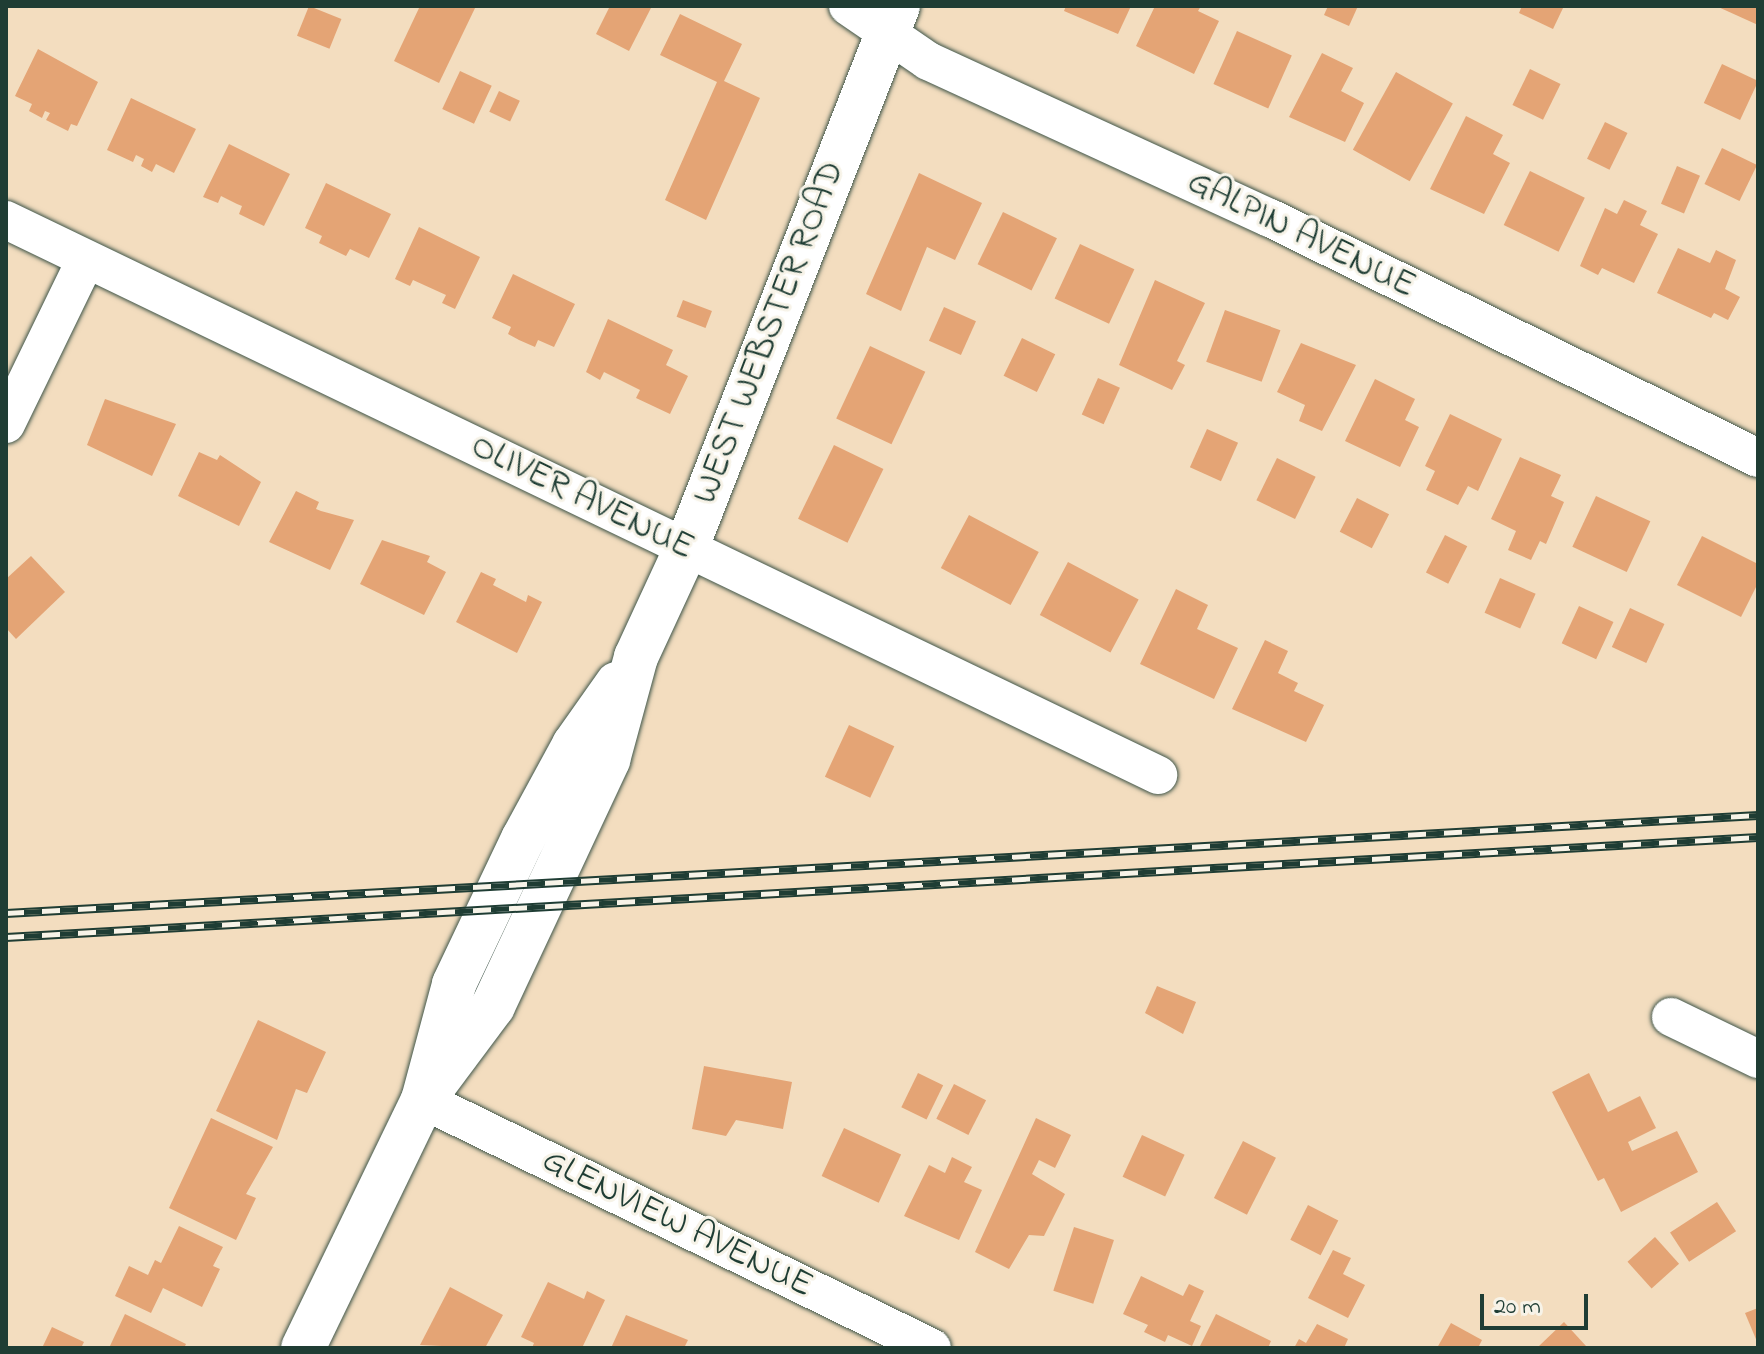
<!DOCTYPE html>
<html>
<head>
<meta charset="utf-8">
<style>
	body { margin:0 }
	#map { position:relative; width:1764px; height:1354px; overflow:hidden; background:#f3ddbf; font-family:"Indie Flower",sans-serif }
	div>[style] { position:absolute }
	.building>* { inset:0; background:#e4a475; transform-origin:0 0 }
	.roads { filter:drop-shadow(0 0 2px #3f5549) drop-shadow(0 0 2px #3f5549) }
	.minor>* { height:38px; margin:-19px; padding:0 19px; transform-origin:19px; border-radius:19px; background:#fff }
	.tertiary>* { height:44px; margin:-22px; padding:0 22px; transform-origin:22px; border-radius:22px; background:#fff }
	.rail>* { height:9px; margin-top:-4.5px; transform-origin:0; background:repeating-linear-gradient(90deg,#f7f3e8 0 18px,#1f3d34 0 36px); box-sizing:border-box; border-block:2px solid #1f3d34 }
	span { translate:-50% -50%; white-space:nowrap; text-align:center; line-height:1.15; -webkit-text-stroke:6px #f7f3e8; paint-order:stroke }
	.street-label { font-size:36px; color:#1f3d34 }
	.frame { position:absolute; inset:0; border:8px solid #1f3d34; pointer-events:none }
	.scale { position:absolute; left:1480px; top:1294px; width:108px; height:36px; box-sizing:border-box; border:4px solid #1f3d34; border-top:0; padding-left:10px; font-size:24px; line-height:28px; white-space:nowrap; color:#1f3d34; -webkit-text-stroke:6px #f7f3e8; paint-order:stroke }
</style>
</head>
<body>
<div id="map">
	<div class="building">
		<div style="left:309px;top:6px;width:35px;height:32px;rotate:22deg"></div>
		<div style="clip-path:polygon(420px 6px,476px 6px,439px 83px,394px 61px)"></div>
		<div style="clip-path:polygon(610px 6px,652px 6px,629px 51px,596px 34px)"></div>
		<div style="clip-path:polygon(1066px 6px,1131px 6px,1118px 34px,1064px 11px)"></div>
		<div style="clip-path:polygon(1155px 6px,1201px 6px,1198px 11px,1219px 21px,1194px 74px,1136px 46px)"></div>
		<div style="clip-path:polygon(1328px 6px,1358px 6px,1349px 26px,1324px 15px)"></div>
		<div style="clip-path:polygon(1522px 6px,1564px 6px,1553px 29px,1519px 13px)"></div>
		<div style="clip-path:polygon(1716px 6px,1758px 6px,1758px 25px)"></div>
		<div style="clip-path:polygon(680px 14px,742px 44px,724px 81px,760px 98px,706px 220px,665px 200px,717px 82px,660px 55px)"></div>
		<div style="left:1237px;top:31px;width:60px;height:58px;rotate:24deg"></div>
		<div style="clip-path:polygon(38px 49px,98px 82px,77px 126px,71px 124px,68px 131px,46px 120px,50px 113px,45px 111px,42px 118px,29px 111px,32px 104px,15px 96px)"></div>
		<div style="clip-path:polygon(1322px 53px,1353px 68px,1341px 91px,1364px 103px,1345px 142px,1289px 117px)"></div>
		<div style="left:1722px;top:64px;width:40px;height:43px;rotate:25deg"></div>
		<div style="left:1530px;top:69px;width:34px;height:40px;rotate:26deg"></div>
		<div style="left:460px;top:71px;width:35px;height:42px;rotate:25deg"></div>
		<div style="left:1396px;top:72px;width:65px;height:89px;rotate:29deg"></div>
		<div style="left:499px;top:91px;width:23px;height:23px;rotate:25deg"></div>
		<div style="clip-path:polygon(131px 98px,196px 129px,174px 173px,156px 164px,152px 172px,141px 166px,144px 159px,136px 155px,133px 162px,107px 150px)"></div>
		<div style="clip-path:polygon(1466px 116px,1503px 135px,1493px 154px,1510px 163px,1484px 214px,1430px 189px)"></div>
		<div style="left:1605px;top:122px;width:25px;height:41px;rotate:26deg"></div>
		<div style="clip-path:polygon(229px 144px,290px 174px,264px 226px,239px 214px,242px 206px,237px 204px,221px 196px,218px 203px,203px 197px)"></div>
		<div style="left:1722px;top:148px;width:39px;height:40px;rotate:26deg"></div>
		<div style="left:1677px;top:166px;width:25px;height:41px;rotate:23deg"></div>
		<div style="left:1530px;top:171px;width:61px;height:60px;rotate:26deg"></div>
		<div style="clip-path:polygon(919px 173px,982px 203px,955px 260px,927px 247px,901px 311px,866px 294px)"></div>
		<div style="clip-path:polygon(326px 183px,391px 214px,369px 258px,350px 249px,346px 256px,319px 243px,322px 236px,305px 228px)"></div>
		<div style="clip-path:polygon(1624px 200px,1647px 211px,1640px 225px,1658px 234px,1634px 283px,1602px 268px,1598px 275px,1580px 266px,1605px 208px,1617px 214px)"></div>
		<div style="left:1003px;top:212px;width:60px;height:58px;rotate:26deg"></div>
		<div style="clip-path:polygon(419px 227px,480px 257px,455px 309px,442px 303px,446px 295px,413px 280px,410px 286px,395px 279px)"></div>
		<div style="left:1080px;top:244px;width:60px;height:60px;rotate:25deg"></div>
		<div style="clip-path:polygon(1678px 248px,1710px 263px,1716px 250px,1736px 260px,1725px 289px,1740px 297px,1728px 320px,1714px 313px,1711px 318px,1657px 293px)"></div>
		<div style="clip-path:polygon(513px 274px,575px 304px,554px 347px,538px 340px,535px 347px,519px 340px,508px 334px,511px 327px,492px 318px)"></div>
		<div style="clip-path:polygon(1155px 280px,1205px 303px,1177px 361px,1185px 365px,1172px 390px,1119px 365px)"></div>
		<div style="left:683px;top:300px;width:31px;height:18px;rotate:21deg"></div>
		<div style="left:944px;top:307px;width:35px;height:37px;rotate:24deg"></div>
		<div style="left:1225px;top:310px;width:59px;height:55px;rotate:20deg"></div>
		<div style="clip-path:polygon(608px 319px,673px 350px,666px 365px,688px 376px,670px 414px,636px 398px,640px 390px,604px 372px,600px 380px,586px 372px)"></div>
		<div style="left:1022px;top:338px;width:37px;height:42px;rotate:26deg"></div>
		<div style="clip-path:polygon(1301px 343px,1356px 365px,1322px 431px,1299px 421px,1305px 405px,1277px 392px)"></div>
		<div style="left:870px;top:346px;width:61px;height:80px;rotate:25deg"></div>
		<div style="left:1098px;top:378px;width:24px;height:40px;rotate:24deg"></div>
		<div style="clip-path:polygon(1375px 379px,1415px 399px,1405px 420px,1419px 427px,1400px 467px,1345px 441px)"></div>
		<div style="clip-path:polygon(105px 399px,176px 424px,152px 476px,87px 445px)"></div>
		<div style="clip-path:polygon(1450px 414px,1502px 439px,1478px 491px,1468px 486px,1458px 505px,1426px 490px,1435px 471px,1425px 466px)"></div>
		<div style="left:1207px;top:429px;width:34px;height:42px;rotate:24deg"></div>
		<div style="left:834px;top:445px;width:55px;height:82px;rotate:26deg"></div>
		<div style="clip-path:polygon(199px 452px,217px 460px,220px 455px,261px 482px,239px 526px,178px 496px)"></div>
		<div style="clip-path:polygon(1520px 457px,1561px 475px,1551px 496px,1564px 502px,1546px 544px,1540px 541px,1531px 560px,1508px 550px,1516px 531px,1491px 519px)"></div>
		<div style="left:1277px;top:458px;width:43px;height:47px;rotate:26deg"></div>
		<div style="clip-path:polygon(296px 491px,319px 502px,316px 509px,321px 511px,354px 520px,330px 570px,269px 542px)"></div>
		<div style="left:1596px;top:496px;width:60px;height:56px;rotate:25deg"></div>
		<div style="left:1357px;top:498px;width:36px;height:38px;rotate:27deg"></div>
		<div style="left:969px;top:515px;width:79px;height:60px;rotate:28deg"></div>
		<div style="left:1445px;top:535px;width:25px;height:42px;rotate:27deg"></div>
		<div style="clip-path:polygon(1702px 536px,1758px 564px,1758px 583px,1741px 617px,1677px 585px)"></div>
		<div style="clip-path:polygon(382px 540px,430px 556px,427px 562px,446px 572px,424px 615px,360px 584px)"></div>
		<div style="clip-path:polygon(31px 556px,65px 592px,16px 639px,6px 628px,6px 579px)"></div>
		<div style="left:1068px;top:562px;width:80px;height:60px;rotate:28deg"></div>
		<div style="clip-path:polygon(481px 572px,496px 579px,493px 585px,526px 602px,528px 595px,542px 602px,517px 653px,456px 622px)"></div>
		<div style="left:1500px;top:578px;width:39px;height:38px;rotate:24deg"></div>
		<div style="clip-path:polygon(1176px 589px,1208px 605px,1197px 629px,1238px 648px,1214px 699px,1140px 664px)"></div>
		<div style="left:1579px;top:606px;width:38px;height:41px;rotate:25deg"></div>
		<div style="left:1630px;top:608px;width:38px;height:43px;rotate:25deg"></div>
		<div style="clip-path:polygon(1265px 640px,1288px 651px,1278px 673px,1298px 683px,1294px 691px,1324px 705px,1306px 742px,1232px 709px)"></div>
		<div style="left:849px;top:725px;width:50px;height:57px;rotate:25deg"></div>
		<div style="clip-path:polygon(1157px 986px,1196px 1002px,1183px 1034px,1145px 1013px)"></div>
		<div style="clip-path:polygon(258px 1020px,326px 1052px,307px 1093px,296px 1089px,277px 1140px,216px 1111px)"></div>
		<div style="clip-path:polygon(704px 1066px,792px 1082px,783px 1129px,736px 1120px,726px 1136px,692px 1129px)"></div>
		<div style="left:918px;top:1073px;width:28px;height:38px;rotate:26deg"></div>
		<div style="clip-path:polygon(1589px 1073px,1608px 1112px,1640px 1096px,1656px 1128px,1628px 1142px,1632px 1151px,1677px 1131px,1698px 1172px,1621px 1212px,1604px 1178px,1598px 1181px,1552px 1092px)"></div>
		<div style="left:954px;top:1084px;width:36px;height:39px;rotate:27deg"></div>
		<div style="clip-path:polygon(211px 1118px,273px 1147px,246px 1194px,256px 1198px,236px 1240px,169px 1208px)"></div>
		<div style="clip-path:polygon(1036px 1118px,1071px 1135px,1055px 1168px,1039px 1160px,1032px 1174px,1065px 1194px,1044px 1236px,1029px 1235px,1009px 1269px,975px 1252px)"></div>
		<div style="left:844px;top:1128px;width:63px;height:53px;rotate:25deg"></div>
		<div style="left:1142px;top:1135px;width:47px;height:46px;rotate:25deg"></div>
		<div style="left:1243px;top:1141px;width:37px;height:64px;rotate:27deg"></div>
		<div style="clip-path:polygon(952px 1157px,972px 1167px,964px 1182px,982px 1190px,959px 1240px,904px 1216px,929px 1165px,945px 1173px)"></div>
		<div style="left:1717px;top:1202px;width:35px;height:56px;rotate:57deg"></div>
		<div style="left:1308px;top:1205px;width:34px;height:39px;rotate:27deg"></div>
		<div style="clip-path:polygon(179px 1226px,223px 1247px,213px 1266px,220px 1269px,202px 1307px,163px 1288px,151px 1313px,115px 1296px,129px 1266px,148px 1275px,155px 1260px,161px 1263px)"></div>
		<div style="left:1074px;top:1227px;width:42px;height:67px;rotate:18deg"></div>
		<div style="left:1655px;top:1237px;width:36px;height:37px;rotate:48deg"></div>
		<div style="clip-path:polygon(1333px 1250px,1351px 1258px,1343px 1274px,1365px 1285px,1348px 1318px,1308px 1298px)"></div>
		<div style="clip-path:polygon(1141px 1276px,1183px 1296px,1189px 1284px,1204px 1291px,1190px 1321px,1201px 1326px,1192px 1346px,1168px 1335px,1165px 1342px,1144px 1332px,1148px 1325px,1123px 1314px)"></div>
		<div style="clip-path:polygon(548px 1282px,584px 1299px,587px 1291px,605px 1300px,582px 1348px,532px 1348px,534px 1343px,521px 1337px)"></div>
		<div style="clip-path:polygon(450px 1287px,503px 1315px,485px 1348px,420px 1345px)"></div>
		<div style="clip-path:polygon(1758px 1308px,1758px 1344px,1745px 1313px)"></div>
		<div style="clip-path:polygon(125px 1314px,186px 1344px,184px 1348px,109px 1348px)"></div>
		<div style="clip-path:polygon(1216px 1314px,1271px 1341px,1268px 1348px,1199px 1348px)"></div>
		<div style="clip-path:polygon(626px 1315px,688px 1340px,684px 1348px,611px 1348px)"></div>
		<div style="clip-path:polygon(1564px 1322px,1586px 1346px,1541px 1348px,1539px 1346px)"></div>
		<div style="clip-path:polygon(1451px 1323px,1482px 1340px,1478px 1348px,1437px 1348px)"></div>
		<div style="clip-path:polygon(1317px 1324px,1348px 1339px,1344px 1348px,1294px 1348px,1299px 1339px,1306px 1343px)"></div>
		<div style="clip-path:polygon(52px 1327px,84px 1342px,81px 1348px,42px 1348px)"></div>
	</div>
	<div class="roads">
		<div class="minor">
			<div style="left:848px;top:6px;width:97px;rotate:34.5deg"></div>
			<div style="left:928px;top:61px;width:376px;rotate:24.7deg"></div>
			<div style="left:1270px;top:218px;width:544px;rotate:26.19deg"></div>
			<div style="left:6px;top:220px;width:1279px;rotate:25.72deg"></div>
			<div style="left:6px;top:424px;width:183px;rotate:-64.1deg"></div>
			<div style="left:1671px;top:1017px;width:97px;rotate:25.8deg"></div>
			<div style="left:423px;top:1100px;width:566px;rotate:25.98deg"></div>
		</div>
		<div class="tertiary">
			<div style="left:423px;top:1100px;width:117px;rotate:-53.3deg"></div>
			<div style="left:493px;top:1006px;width:272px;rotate:-64.9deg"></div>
			<div style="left:608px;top:760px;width:107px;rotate:-74.8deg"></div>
			<div style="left:636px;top:657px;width:119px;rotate:-65.2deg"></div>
			<div style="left:686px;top:549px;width:583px;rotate:-68.67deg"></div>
			<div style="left:303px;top:1348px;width:276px;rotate:-64.2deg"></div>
			<div style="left:423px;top:1100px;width:120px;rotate:-75deg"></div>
			<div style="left:454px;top:984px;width:161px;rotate:-64.6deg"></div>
			<div style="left:523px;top:839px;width:107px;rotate:-61.5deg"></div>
			<div style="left:574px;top:745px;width:75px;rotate:-54.8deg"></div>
		</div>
	</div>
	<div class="rail">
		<div style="left:6px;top:913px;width:1755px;rotate:-3.2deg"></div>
		<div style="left:6px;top:937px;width:1755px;rotate:-3.27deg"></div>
	</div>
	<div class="street-label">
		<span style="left:1301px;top:235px;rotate:26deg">GALPIN AVENUE</span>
		<span style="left:770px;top:333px;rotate:-69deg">WEST WEBSTER ROAD</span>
		<span style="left:582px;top:498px;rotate:26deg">OLIVER AVENUE</span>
		<span style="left:677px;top:1224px;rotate:26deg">GLENVIEW AVENUE</span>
	</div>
	<div class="frame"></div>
	<div class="scale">20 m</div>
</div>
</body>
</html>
